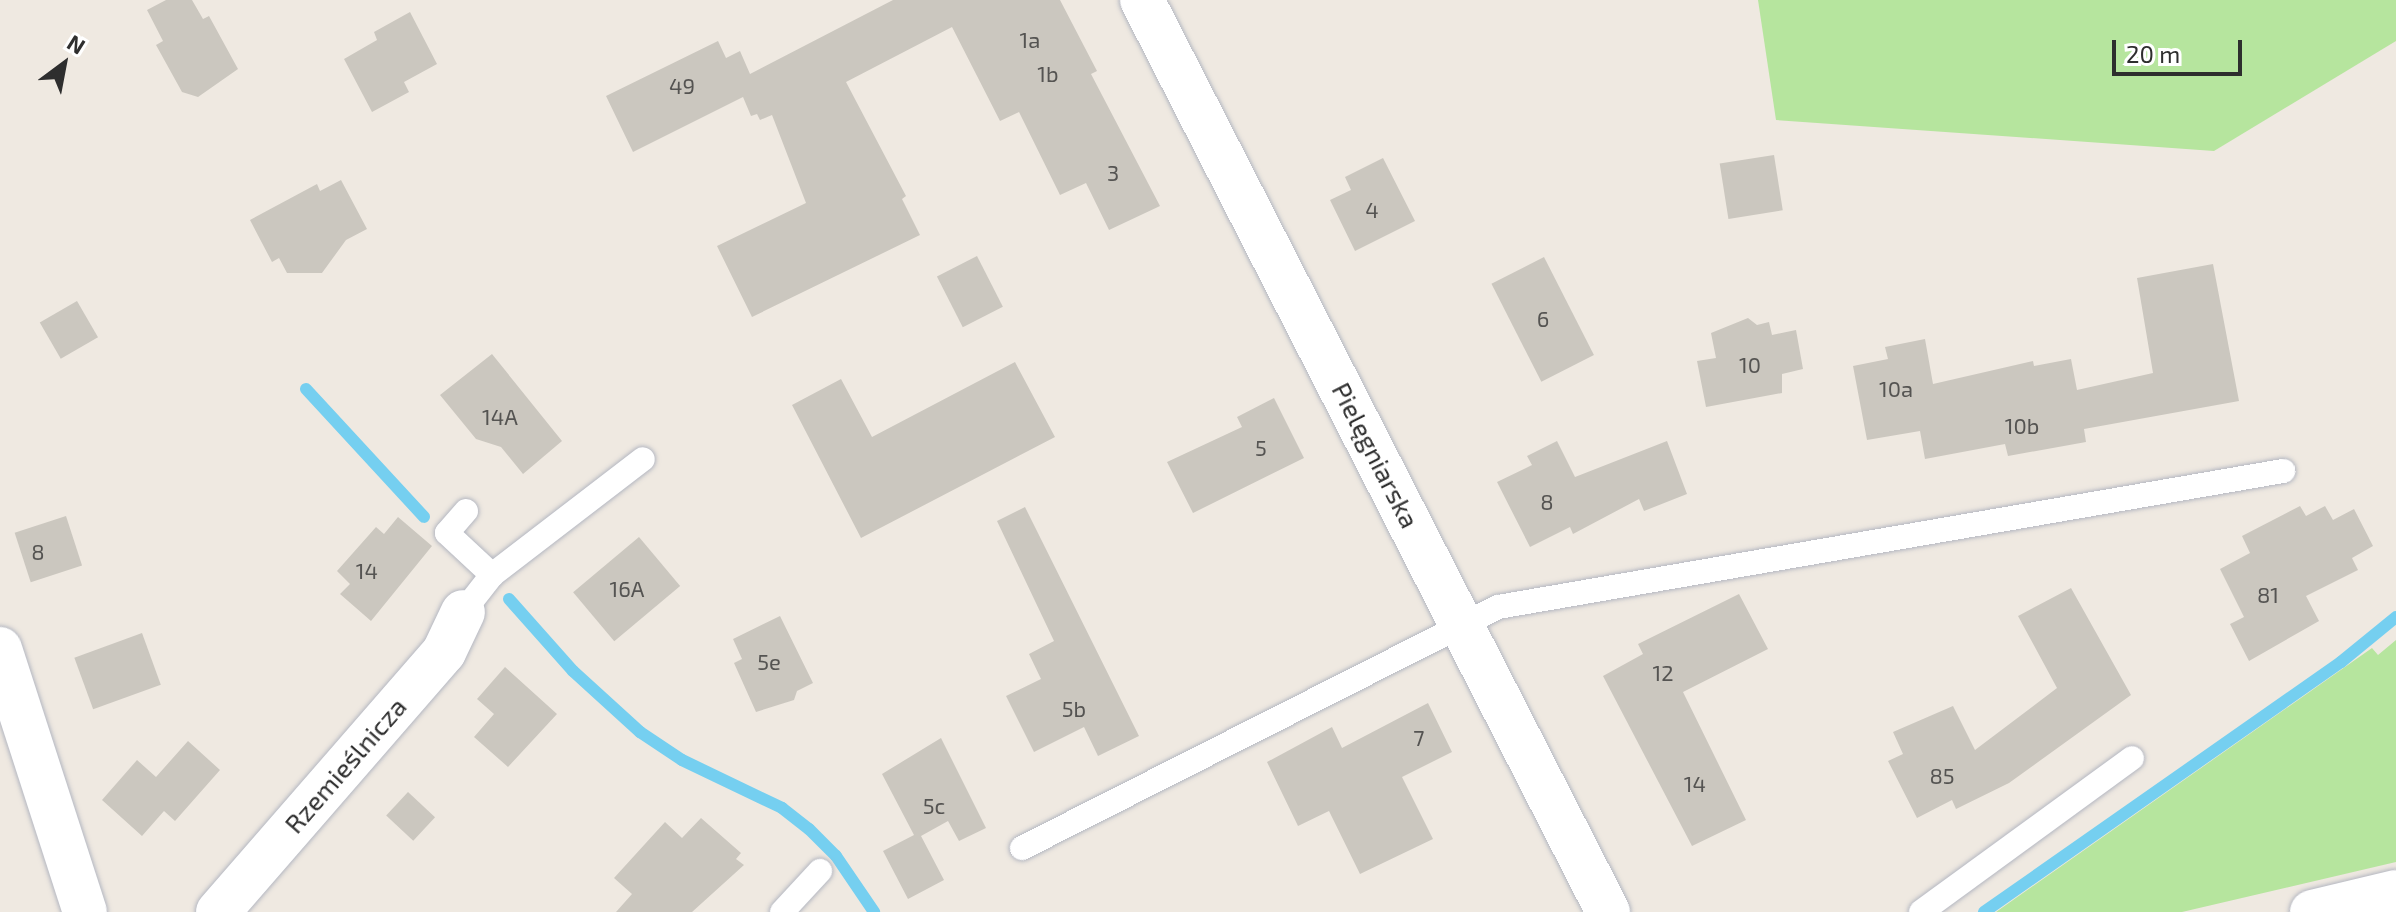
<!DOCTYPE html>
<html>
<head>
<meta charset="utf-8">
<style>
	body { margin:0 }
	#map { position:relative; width:2396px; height:912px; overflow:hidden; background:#efe9e1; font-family:"Exo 2",sans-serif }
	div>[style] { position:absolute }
	.green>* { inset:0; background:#b6e59e }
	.stream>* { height:12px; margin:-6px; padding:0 6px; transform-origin:6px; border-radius:6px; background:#75cff0 }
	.building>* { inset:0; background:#cbc7bf; transform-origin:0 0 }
	.roads { filter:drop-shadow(0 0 2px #b4b7c1) drop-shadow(0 0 2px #b4b7c1) }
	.lane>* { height:24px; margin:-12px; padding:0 12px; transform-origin:12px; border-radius:12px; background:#fff }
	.street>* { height:44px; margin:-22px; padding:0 22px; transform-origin:22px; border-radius:22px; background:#fff }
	span { translate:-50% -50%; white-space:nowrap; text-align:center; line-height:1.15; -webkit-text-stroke:6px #fff; paint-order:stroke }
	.number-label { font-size:22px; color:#555452 }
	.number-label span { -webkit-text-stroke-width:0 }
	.street-label { font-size:26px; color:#2e2e2e }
	.north { position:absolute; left:24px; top:24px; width:80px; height:80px; -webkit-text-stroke:6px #fff; paint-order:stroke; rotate:32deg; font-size:22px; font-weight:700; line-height:32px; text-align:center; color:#2e2e2e }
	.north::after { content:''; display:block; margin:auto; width:28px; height:36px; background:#2e2e2e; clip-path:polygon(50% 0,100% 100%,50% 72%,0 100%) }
	.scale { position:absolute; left:2112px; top:40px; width:130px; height:36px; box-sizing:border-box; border:4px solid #2e2e2e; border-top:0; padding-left:10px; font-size:24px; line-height:28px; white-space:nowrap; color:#2e2e2e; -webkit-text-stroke:6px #fff; paint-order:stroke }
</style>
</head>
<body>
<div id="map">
	<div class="green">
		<div style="clip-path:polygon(1758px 0,2396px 0,2396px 41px,2214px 151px,1776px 120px)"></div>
		<div style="clip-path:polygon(2396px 640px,2396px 862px,2182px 912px,1996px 912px,2372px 648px,2378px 655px)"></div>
	</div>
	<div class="stream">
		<div style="left:306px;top:389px;width:174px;rotate:47.3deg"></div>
		<div style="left:509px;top:599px;width:96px;rotate:48.4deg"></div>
		<div style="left:573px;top:671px;width:91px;rotate:42.3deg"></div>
		<div style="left:640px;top:732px;width:50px;rotate:33.7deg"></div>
		<div style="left:682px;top:760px;width:111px;rotate:25.6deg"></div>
		<div style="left:782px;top:808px;width:34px;rotate:38deg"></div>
		<div style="left:809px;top:829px;width:38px;rotate:45deg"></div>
		<div style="left:836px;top:856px;width:68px;rotate:55.8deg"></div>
		<div style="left:1984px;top:912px;width:436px;rotate:-35deg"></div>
		<div style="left:2341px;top:662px;width:71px;rotate:-39.3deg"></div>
	</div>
	<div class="building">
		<div style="clip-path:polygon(166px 0,192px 0,203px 19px,209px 16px,238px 69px,198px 97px,182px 92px,156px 45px,163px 41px,147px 10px)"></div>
		<div style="clip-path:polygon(893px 0,1060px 0,1097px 71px,1091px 74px,1160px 206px,1109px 230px,1086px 183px,1060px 195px,1019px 112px,1000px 121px,952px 27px,846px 82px,906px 196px,902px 199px,920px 235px,752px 317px,717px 246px,806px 203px,772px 115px,760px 120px,757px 114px,751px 116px,743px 97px,633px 152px,606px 96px,718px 41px,726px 58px,740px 51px,750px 74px)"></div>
		<div style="clip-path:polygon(410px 12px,437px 64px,404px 82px,409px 92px,372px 112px,344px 59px,377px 40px,374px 32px)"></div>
		<div style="left:1774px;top:155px;width:56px;height:55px;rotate:81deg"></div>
		<div style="clip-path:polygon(1383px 158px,1415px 221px,1355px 251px,1330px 200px,1351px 190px,1345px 177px)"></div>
		<div style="clip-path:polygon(341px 180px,367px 229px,346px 240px,322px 273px,287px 273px,279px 258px,272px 262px,250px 220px,317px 184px,320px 191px)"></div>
		<div style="left:977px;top:256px;width:57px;height:45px;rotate:63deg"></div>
		<div style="left:1544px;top:257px;width:110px;height:59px;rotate:63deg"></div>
		<div style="clip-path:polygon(2213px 264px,2239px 401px,2084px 429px,2086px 442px,2008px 456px,2005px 444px,1925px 459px,1920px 431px,1867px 440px,1853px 366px,1888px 359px,1885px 347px,1925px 339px,1933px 384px,2033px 361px,2034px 366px,2071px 359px,2077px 390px,2153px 373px,2137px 278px)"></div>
		<div style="left:77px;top:301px;width:42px;height:43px;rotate:60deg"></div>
		<div style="clip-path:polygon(1748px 318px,1757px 325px,1769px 322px,1772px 335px,1796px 330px,1803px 369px,1782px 374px,1782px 393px,1706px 407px,1697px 361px,1716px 358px,1711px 333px)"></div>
		<div style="clip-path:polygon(492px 354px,562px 441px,523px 474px,501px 447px,476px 439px,440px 395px)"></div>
		<div style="clip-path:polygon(1015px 362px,1055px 437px,861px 538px,792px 405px,841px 379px,872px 437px)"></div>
		<div style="clip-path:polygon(1274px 398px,1304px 458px,1193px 513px,1167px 462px,1242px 427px,1237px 417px)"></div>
		<div style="clip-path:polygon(1557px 441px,1575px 477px,1667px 441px,1687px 494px,1644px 511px,1639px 499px,1573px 534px,1570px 527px,1530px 547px,1497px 482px,1532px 465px,1527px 456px)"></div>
		<div style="clip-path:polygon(2300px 506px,2306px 516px,2325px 506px,2333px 520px,2354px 509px,2373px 546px,2352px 558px,2358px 570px,2306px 596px,2319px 621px,2249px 661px,2230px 624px,2244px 617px,2220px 569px,2250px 553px,2242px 536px)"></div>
		<div style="clip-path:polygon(1025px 507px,1139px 736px,1098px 756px,1084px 727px,1034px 752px,1006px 696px,1041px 679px,1029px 654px,1054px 641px,997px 521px)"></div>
		<div style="left:66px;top:516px;width:52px;height:54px;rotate:72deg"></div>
		<div style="clip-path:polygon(398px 517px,432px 546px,371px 621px,340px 594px,350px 584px,337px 571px,376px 527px,384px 534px)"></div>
		<div style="left:639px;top:537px;width:64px;height:86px;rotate:50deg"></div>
		<div style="clip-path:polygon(2071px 588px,2131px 695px,2009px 783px,1956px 809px,1952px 800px,1917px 818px,1888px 761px,1903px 754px,1893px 732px,1953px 706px,1975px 750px,2057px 688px,2018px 616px)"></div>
		<div style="clip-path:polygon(1739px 594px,1768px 649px,1683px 692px,1746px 820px,1692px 846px,1603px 676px,1643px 654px,1638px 644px)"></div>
		<div style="clip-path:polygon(780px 616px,813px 683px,797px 691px,794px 700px,756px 712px,734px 663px,742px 659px,733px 639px)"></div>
		<div style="left:142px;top:633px;width:55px;height:72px;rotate:70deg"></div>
		<div style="clip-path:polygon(505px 667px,557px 714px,508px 767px,474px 737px,494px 714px,477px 699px)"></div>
		<div style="clip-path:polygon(1428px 703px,1452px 752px,1402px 777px,1433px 839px,1360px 874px,1329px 811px,1298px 826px,1267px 762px,1332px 727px,1342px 748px)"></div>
		<div style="clip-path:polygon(941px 738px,986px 828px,959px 841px,948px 821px,921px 836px,944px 880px,908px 899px,883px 851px,914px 835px,882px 774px)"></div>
		<div style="clip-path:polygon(188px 741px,220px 770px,175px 821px,164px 811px,142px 836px,102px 800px,137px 760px,156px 777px)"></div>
		<div style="left:408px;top:792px;width:37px;height:32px;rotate:43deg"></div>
		<div style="clip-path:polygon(701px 818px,741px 853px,736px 859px,744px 865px,692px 912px,616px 912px,632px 894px,614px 878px,665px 822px,682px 838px)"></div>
	</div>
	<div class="roads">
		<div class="lane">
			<div style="left:466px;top:511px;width:29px;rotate:131deg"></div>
			<div style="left:447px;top:533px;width:62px;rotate:43deg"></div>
			<div style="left:463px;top:612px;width:47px;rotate:-51.9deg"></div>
			<div style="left:492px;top:575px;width:190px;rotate:-37.5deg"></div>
			<div style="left:1022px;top:848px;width:534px;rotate:-26.85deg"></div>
			<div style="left:1498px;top:607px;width:797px;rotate:-9.83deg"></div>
			<div style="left:782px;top:912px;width:56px;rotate:-47.2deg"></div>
			<div style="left:1921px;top:912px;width:261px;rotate:-36.1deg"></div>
		</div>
		<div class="street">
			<div style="left:1142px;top:0;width:1024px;rotate:62.93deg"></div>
			<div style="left:0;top:649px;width:276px;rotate:72.1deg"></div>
			<div style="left:218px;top:912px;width:344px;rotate:-49deg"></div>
			<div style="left:444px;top:652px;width:44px;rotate:-64.6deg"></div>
			<div style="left:2312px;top:912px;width:86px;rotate:-13.4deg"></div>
		</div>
	</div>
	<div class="number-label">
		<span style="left:1030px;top:40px">1a</span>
		<span style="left:1048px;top:74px">1b</span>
		<span style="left:682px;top:86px">49</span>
		<span style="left:1113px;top:173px">3</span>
		<span style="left:1372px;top:210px">4</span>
		<span style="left:1543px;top:319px">6</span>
		<span style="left:1750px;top:365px">10</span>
		<span style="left:1896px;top:389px">10a</span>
		<span style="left:500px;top:417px">14A</span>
		<span style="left:2022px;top:426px">10b</span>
		<span style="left:1261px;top:448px">5</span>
		<span style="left:1547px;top:502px">8</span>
		<span style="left:38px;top:552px">8</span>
		<span style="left:367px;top:571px">14</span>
		<span style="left:627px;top:589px">16A</span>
		<span style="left:2268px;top:595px">81</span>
		<span style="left:769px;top:662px">5e</span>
		<span style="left:1663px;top:673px">12</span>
		<span style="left:1074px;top:709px">5b</span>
		<span style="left:1419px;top:738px">7</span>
		<span style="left:1942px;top:776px">85</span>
		<span style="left:1695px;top:784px">14</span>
		<span style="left:934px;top:806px">5c</span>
	</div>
	<div class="street-label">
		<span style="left:1376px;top:455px;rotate:63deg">Pielęgniarska</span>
		<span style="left:345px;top:765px;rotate:-49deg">Rzemieślnicza</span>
	</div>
	<div class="north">N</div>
	<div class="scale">20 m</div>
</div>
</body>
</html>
